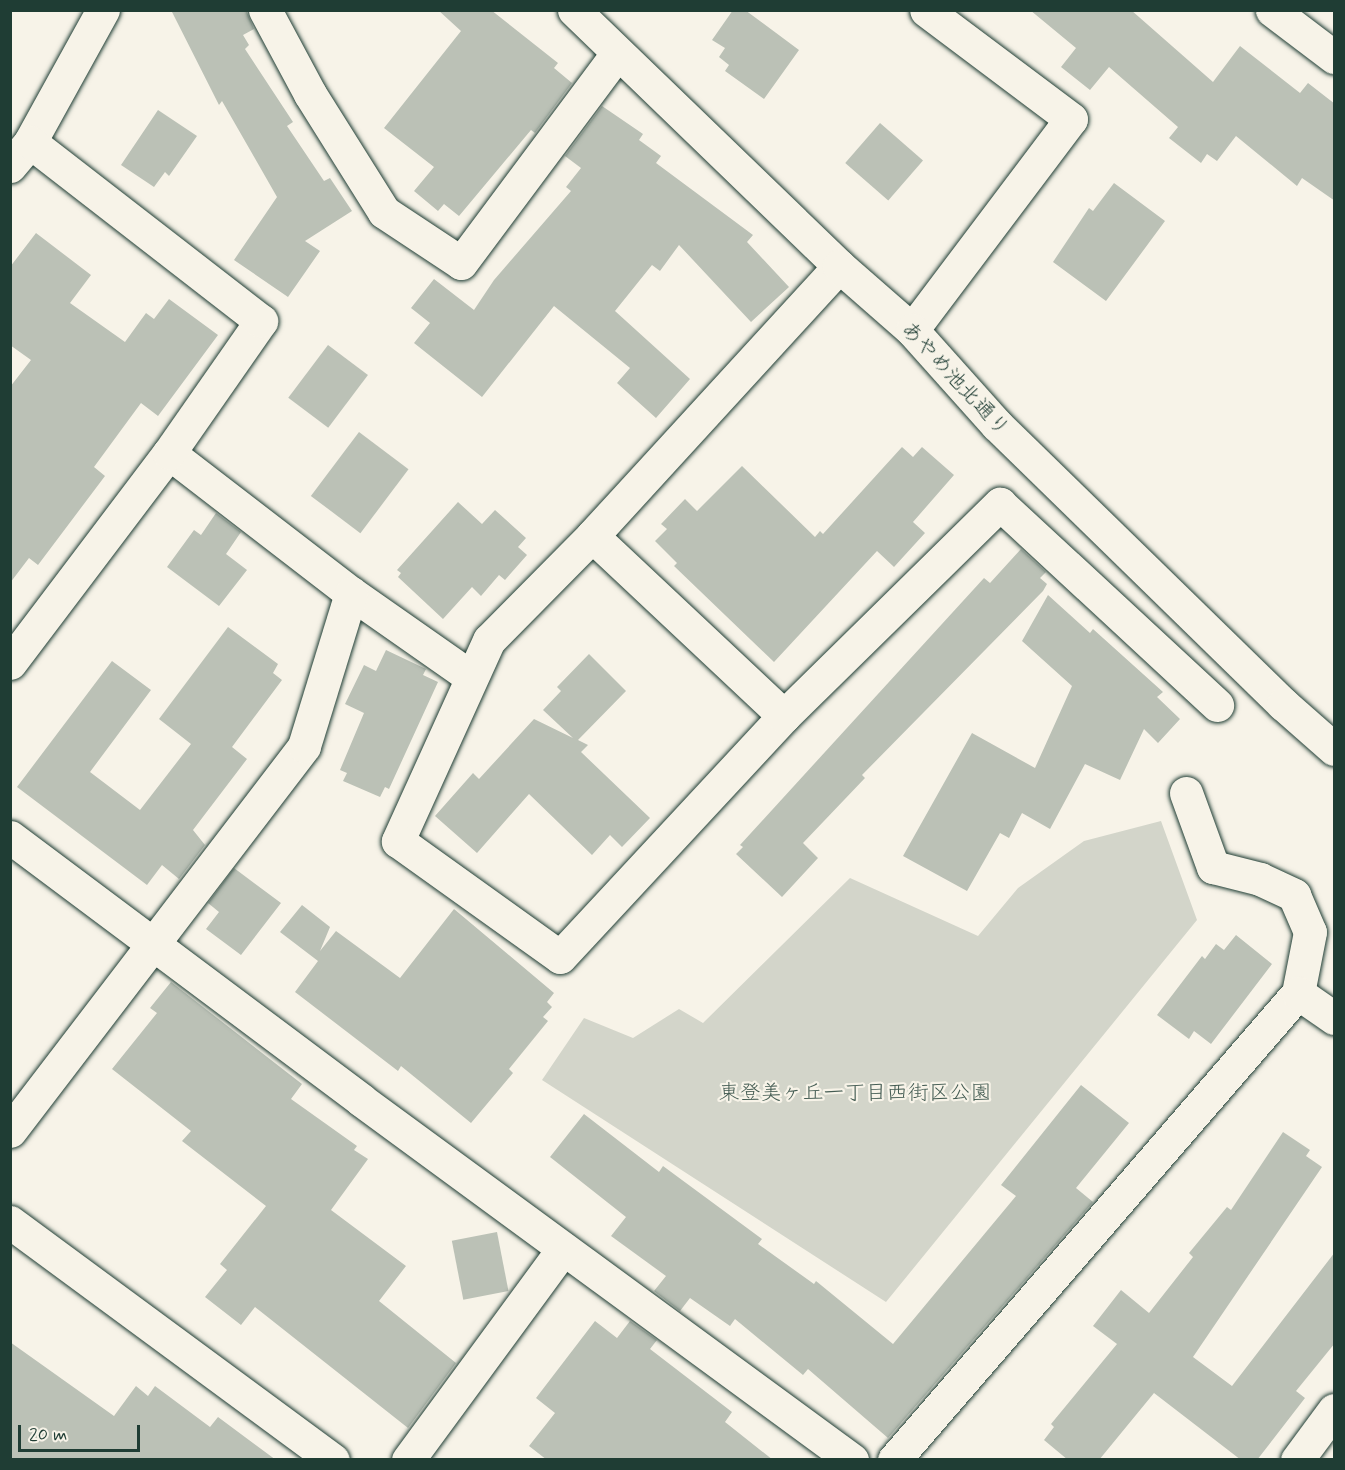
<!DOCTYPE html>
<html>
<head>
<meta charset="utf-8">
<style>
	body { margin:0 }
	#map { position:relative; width:1345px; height:1470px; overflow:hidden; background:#f7f3e8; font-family:Mynerve,"Klee One",sans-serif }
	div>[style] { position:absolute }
	.green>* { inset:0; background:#d3d5ca }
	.building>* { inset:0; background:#bbc1b6; transform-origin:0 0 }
	.roads { filter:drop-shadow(0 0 2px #1f3d34) drop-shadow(0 0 2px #1f3d34) }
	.minor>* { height:33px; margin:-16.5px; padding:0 16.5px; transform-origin:16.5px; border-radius:16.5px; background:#f7f3e8 }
	.tertiary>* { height:33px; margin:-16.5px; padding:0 16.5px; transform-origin:16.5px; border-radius:16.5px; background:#f7f3e8 }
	span { translate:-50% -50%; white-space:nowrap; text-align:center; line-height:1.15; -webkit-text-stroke:4.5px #f7f3e8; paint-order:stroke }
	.street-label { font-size:21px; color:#1f3d34 }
	.park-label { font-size:21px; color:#435b52 }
	.frame { position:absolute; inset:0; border:12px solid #1f3d34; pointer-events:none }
	.scale { position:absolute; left:18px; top:1425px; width:122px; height:27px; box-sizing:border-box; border:3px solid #1f3d34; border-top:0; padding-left:8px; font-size:18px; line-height:21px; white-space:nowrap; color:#1f3d34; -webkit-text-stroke:4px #f7f3e8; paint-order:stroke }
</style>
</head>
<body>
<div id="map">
	<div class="green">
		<div style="clip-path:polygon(1161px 821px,1197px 920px,886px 1302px,542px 1080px,584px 1018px,633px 1038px,679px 1009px,703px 1023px,850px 878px,978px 936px,1018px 888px,1084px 841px)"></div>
	</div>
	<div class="building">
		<div style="clip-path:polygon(171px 10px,246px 10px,254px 29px,243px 35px,249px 45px,245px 49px,293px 122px,287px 126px,324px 181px,330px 178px,352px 211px,305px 241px,320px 251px,288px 297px,234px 260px,277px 197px,222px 101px,219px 105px)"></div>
		<div style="clip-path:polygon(438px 10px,491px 10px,558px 63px,554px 68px,572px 83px,535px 133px,531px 130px,459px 216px,444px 204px,438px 211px,414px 191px,434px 167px,384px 128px,461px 31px)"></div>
		<div style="clip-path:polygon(733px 10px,745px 10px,799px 50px,764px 99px,725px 71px,729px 65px,719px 57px,725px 48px,712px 40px)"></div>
		<div style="clip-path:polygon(1030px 10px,1131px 10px,1213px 82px,1240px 46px,1300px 93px,1308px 83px,1335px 104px,1335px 201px,1302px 178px,1297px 186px,1236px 136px,1217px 161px,1207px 154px,1201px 163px,1169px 138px,1178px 127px,1109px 67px,1090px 90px,1061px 67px,1076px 48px)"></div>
		<div style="clip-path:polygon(602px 106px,643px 134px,639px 140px,661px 156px,656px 163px,753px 235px,747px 242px,789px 287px,751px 322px,679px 245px,660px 271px,652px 265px,615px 311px,690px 379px,656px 418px,617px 383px,630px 368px,554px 306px,482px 397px,414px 343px,430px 323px,411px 308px,434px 279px,474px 310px,494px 280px,571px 191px,566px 187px,581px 168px,565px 156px)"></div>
		<div style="clip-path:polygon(158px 110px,197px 136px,169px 176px,165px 172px,154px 187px,121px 165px)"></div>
		<div style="left:880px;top:123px;width:57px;height:53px;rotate:41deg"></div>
		<div style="clip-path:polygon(1114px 183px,1165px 221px,1106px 301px,1053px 262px,1089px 208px,1093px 211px)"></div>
		<div style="clip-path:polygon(36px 233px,91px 275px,70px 303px,125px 342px,146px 313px,154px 319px,169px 299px,218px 335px,158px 416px,141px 403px,94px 467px,105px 476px,38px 565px,29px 558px,10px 583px,10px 387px,31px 360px,10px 345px,10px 267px)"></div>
		<div style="left:328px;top:345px;width:50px;height:66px;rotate:37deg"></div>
		<div style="left:359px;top:432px;width:62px;height:80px;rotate:37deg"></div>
		<div style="clip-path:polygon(902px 447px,913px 457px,922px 447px,954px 475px,913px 522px,925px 533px,894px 567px,877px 551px,774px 662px,674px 566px,677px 563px,655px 541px,667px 529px,661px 524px,685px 499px,697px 511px,742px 466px,815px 537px,820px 531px,823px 534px)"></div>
		<div style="clip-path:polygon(458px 502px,482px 524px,495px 510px,526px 538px,518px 547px,527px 555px,505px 580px,499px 575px,481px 596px,472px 587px,443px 619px,398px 577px,401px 573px,397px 570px)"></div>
		<div style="clip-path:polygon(216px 513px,241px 532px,226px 554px,247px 570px,219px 606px,167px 567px,194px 530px,201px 535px)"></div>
		<div style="clip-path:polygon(1021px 549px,1046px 572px,1040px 578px,1047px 584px,1043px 591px,862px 775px,865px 778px,803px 843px,818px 858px,782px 897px,736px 854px,743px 847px,740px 845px,984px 578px,990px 583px)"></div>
		<div style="clip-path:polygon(1048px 595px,1090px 633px,1093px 629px,1163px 692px,1157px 697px,1180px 719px,1158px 743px,1144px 729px,1120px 780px,1085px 764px,1050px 829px,1022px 813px,1009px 838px,1000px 833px,967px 891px,903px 856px,972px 733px,1035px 768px,1072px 686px,1022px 641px)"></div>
		<div style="clip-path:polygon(228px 627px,278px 664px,273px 673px,282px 680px,232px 747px,247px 759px,193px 830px,205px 845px,179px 879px,162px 865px,147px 885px,17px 787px,112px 661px,151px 690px,90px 772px,140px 810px,191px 744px,159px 719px)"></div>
		<div style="clip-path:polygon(386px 650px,426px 669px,423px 675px,438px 682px,389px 789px,385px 787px,380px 797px,343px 781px,347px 773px,340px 770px,364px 713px,345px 704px,364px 665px,376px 671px)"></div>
		<div style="clip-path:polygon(589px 654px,626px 691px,578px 740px,588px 745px,581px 752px,650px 818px,622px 847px,610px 835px,592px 855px,529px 794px,477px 853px,435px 816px,473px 773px,479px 779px,534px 719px,573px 738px,543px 710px,561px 691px,557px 687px)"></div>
		<div style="clip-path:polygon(234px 868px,281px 903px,241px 955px,206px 929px,219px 912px,208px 903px)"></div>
		<div style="clip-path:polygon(302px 905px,330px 927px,320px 951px,336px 931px,400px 978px,454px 909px,554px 993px,547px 1002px,552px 1007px,543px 1017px,548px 1021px,509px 1069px,513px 1073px,471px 1123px,401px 1066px,398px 1071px,295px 992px,318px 961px,280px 932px)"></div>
		<div style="clip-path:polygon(1236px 935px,1272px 964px,1211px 1044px,1194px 1031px,1189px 1039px,1157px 1015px,1202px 956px,1205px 959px,1216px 944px,1224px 950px)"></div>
		<div style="clip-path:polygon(171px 982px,302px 1084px,291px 1099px,357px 1146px,354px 1150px,368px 1159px,331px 1210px,406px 1266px,379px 1301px,456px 1363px,408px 1428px,255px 1307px,241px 1325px,205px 1297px,227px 1270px,220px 1264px,266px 1206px,182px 1141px,191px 1131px,112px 1069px,157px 1013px,150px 1008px)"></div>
		<div style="clip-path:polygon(1081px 1085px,1129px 1123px,1076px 1188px,1093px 1202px,888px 1438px,808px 1369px,803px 1375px,735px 1319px,730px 1326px,690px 1298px,680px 1311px,654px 1291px,666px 1276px,611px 1236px,626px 1217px,550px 1157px,584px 1114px,659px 1172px,663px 1166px,762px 1239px,758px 1244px,814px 1284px,816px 1281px,893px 1344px,1016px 1196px,1001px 1185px)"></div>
		<div style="clip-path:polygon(1283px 1132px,1310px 1150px,1306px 1156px,1322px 1167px,1193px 1357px,1232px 1386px,1335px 1252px,1335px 1343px,1296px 1391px,1305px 1398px,1257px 1460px,1241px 1460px,1154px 1393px,1099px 1460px,1068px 1460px,1044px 1440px,1054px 1427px,1051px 1424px,1117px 1344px,1093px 1326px,1121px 1290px,1149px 1313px,1193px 1257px,1189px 1253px,1227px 1207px,1231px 1210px)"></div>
		<div style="left:497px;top:1232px;width:60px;height:46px;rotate:79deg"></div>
		<div style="clip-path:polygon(595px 1321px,617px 1338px,630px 1321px,657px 1340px,650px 1349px,732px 1412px,725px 1422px,773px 1460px,547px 1460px,529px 1446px,555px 1413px,536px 1398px)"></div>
		<div style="clip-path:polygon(10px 1342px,114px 1416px,136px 1386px,148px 1396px,155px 1386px,210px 1427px,218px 1417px,276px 1460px,10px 1460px)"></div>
	</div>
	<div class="roads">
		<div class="minor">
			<div style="left:265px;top:10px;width:95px;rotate:61.8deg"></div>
			<div style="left:310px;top:94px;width:139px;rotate:57.9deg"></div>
			<div style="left:384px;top:212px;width:92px;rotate:33.5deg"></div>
			<div style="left:461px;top:263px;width:261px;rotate:-53.3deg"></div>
			<div style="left:1272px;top:10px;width:78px;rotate:37.2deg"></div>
			<div style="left:10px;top:166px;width:31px;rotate:-50deg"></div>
			<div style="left:30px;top:142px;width:151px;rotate:-61.1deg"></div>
			<div style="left:912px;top:330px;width:264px;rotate:-53deg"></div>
			<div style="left:1071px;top:119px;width:181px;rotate:-143.1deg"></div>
			<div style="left:169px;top:453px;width:230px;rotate:37.6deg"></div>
			<div style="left:351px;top:593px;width:146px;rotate:35deg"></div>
			<div style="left:592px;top:536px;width:146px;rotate:134.7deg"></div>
			<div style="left:489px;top:640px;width:221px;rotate:114.4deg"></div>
			<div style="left:398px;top:841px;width:199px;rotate:35.6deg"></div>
			<div style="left:560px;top:957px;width:329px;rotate:-47.1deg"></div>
			<div style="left:784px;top:716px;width:303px;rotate:-44.5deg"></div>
			<div style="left:1000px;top:504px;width:296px;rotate:42.8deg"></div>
			<div style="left:10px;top:663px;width:263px;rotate:-52.9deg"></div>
			<div style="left:169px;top:453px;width:161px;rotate:-55.1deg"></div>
			<div style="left:261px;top:321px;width:292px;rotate:-142.2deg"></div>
			<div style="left:784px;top:716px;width:263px;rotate:-136.8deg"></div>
			<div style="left:592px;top:536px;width:366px;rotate:-47.5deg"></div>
			<div style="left:1186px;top:793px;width:79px;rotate:70deg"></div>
			<div style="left:1213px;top:867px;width:49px;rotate:14.3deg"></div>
			<div style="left:1260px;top:879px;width:38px;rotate:25deg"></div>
			<div style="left:1294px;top:895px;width:40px;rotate:66.6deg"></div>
			<div style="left:1310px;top:932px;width:62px;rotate:101.1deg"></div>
			<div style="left:10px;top:837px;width:439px;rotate:36.8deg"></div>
			<div style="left:361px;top:1100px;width:609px;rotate:36.25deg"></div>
			<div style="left:10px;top:1131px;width:484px;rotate:-52.6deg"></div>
			<div style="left:304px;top:746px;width:160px;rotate:-72.9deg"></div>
			<div style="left:10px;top:1222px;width:401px;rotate:36.4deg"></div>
			<div style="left:408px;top:1460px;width:262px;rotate:-53.7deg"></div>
			<div style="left:894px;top:1460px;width:617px;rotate:-49.14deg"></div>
			<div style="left:1298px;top:993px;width:44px;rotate:34.8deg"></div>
			<div style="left:1297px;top:1460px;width:62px;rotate:-53.5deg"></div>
		</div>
		<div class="tertiary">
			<div style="left:574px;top:10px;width:368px;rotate:44deg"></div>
			<div style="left:839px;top:266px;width:97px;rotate:41.2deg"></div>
			<div style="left:912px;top:330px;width:127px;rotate:48.2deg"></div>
			<div style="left:997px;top:425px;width:400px;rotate:44.3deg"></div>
			<div style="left:1283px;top:704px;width:68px;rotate:41.4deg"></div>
		</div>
	</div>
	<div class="street-label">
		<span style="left:955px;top:379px;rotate:47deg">あやめ池北通り</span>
	</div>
	<div class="park-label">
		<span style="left:855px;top:1093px">東登美ヶ丘一丁目西街区公園</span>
	</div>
	<div class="frame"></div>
	<div class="scale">20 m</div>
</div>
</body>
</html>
